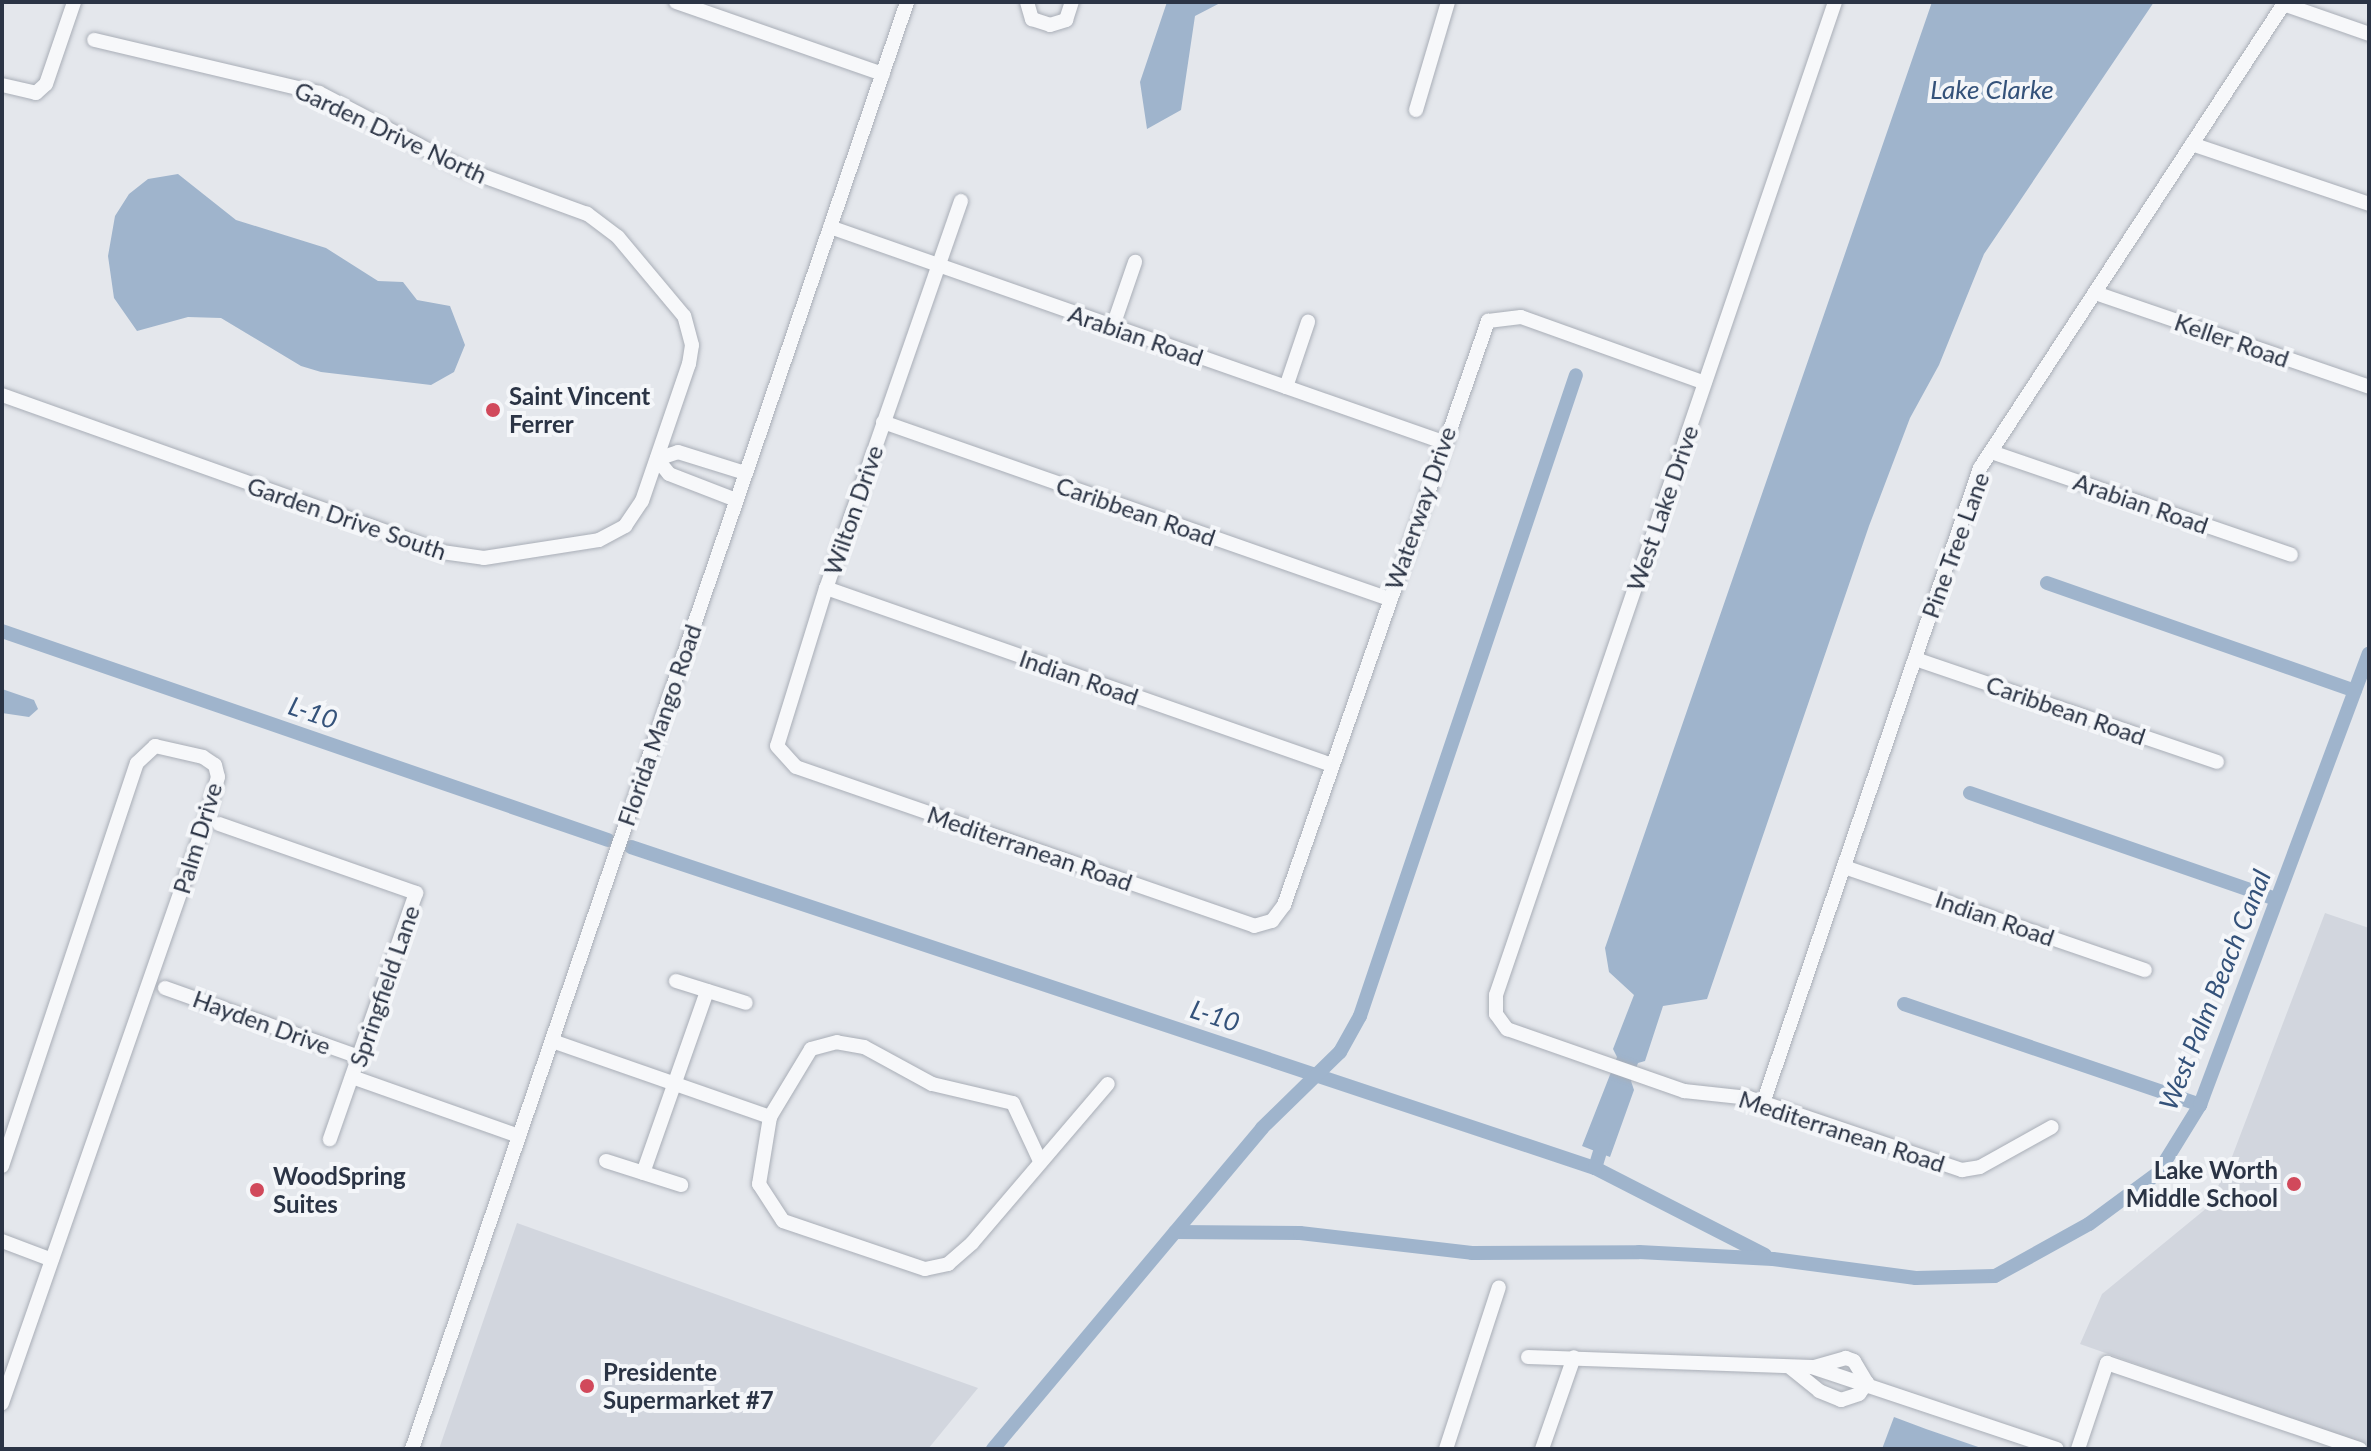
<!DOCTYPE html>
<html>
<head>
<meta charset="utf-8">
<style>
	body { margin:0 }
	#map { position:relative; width:2371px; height:1451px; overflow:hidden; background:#e4e7ec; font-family:Lato,sans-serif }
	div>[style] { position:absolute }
	.built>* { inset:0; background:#d2d6de }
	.water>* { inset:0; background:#9fb4cc }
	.canal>* { height:14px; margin:-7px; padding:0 7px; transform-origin:7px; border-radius:7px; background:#9fb4cc }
	.roads { filter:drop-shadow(0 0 2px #a9aeb7) drop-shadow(0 0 2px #a9aeb7) }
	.minor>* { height:14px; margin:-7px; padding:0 7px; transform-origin:7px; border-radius:7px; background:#f7f8fa }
	.dots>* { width:22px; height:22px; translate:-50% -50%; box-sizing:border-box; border:4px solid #f4f6f9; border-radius:50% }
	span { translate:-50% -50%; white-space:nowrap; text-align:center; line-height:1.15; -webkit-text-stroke:8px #f4f6f9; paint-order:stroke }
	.street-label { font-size:24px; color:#2b3445 }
	.poi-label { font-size:24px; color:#2b3445; font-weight:700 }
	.left { translate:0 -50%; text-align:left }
	.right { translate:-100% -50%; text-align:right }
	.water-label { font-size:26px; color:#34527a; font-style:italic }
	.frame { position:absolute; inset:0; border:4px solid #2b3445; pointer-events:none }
</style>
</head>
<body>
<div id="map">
	<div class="built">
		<div style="clip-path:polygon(2325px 913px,2369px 928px,2369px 1446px,2080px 1344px,2102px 1294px,2208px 1207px,2230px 1162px)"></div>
		<div style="clip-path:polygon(517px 1223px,978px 1388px,928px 1449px,439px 1449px)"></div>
	</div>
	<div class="water">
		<div style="clip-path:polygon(1167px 2px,1222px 2px,1195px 16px,1181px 110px,1147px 129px,1140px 82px)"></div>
		<div style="clip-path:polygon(1932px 2px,2154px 2px,1984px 254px,1939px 365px,1910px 418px,1869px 526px,1707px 999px,1663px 1006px,1645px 1061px,1638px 1063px,1631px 1081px,1634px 1090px,1610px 1157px,1582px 1146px,1617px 1057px,1613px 1049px,1634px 995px,1609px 972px,1605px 948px)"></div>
		<div style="clip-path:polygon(178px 174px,236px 220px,326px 248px,378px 281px,403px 282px,417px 300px,450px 306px,465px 345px,454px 372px,431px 385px,321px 372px,301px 366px,221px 318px,188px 317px,137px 331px,114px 298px,108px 256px,115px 216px,129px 194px,148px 179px)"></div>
		<div style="clip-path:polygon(2px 689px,34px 700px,38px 709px,29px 717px,2px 713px)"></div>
		<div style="clip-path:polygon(1894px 1417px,1926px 1429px,1984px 1449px,1882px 1449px)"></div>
	</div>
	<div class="canal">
		<div style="left:2047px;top:583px;width:326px;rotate:19.3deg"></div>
		<div style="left:2px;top:631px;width:641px;rotate:19.03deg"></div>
		<div style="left:1970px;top:793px;width:324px;rotate:19.1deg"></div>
		<div style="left:631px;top:847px;width:1016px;rotate:18.42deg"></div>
		<div style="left:1595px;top:1168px;width:191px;rotate:27.1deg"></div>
		<div style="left:1904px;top:1004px;width:313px;rotate:18.8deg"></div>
		<div style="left:1595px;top:1168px;width:31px;rotate:-73deg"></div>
		<div style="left:1175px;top:1232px;width:125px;rotate:0.5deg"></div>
		<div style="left:1300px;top:1233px;width:173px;rotate:6.6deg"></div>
		<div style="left:1472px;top:1253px;width:167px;rotate:-0.3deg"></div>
		<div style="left:1639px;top:1252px;width:134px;rotate:3deg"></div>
		<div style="left:1773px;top:1259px;width:144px;rotate:7.6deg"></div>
		<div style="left:1916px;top:1278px;width:79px;rotate:-1.5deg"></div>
		<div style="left:1995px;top:1276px;width:107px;rotate:-29deg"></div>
		<div style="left:2089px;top:1224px;width:86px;rotate:-36.5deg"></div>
		<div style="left:2158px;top:1173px;width:80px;rotate:-58.3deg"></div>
		<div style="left:2200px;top:1105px;width:482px;rotate:-69.5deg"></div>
		<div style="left:993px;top:1449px;width:419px;rotate:-50deg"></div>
		<div style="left:1262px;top:1128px;width:109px;rotate:-44.3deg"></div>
		<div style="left:1340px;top:1052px;width:41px;rotate:-60.9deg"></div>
		<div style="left:1360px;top:1016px;width:676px;rotate:-71.38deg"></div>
	</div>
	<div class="roads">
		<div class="minor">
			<div style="left:676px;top:2px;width:219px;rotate:19.2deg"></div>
			<div style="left:1027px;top:2px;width:18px;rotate:74deg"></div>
			<div style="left:1032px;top:19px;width:19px;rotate:18deg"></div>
			<div style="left:1050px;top:25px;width:17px;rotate:-17deg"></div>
			<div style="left:1066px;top:20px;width:19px;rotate:-72deg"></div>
			<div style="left:1835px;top:2px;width:1049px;rotate:108.85deg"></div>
			<div style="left:1496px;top:995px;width:19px;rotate:90deg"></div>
			<div style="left:1496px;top:1014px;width:19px;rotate:54deg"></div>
			<div style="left:1507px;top:1029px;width:188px;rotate:19.3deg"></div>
			<div style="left:1684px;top:1091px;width:65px;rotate:6.1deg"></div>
			<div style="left:1749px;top:1098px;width:225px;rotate:18.7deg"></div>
			<div style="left:1962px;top:1170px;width:18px;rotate:-9deg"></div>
			<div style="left:1980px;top:1167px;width:82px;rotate:-29.1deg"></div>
			<div style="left:2283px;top:4px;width:91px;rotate:19.2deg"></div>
			<div style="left:2px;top:85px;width:35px;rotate:13deg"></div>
			<div style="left:36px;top:93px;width:13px;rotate:-42deg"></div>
			<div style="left:46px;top:84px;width:87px;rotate:-71.1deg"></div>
			<div style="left:1416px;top:110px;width:113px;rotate:-73.5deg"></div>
			<div style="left:2192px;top:144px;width:187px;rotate:18.7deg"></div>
			<div style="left:961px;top:201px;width:410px;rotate:109.2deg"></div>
			<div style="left:826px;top:588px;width:165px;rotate:107.2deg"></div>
			<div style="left:777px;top:746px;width:28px;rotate:48deg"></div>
			<div style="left:796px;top:767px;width:485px;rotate:19.1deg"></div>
			<div style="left:1254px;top:926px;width:19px;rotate:-16deg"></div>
			<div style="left:1272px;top:921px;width:20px;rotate:-53deg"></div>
			<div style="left:1284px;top:905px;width:619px;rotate:-70.74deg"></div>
			<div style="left:1488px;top:321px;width:33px;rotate:-7deg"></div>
			<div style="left:1521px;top:317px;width:195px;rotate:19.7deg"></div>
			<div style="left:830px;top:227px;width:650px;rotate:19.33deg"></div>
			<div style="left:2095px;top:293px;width:290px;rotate:18.9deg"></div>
			<div style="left:1113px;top:326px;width:68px;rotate:-71deg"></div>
			<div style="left:1286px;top:387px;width:69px;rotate:-71.3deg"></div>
			<div style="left:2px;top:395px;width:467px;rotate:19.6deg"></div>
			<div style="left:442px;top:552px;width:42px;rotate:8.1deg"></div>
			<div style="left:484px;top:558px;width:116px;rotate:-8.9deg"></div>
			<div style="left:599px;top:540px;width:30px;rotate:-28deg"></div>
			<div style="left:625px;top:526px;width:30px;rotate:-56deg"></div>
			<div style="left:642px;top:501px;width:145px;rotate:-71.1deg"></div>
			<div style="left:689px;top:364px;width:19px;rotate:-81deg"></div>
			<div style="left:692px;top:345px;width:30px;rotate:-105deg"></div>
			<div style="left:684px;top:316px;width:103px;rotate:-129.9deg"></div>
			<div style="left:618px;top:237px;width:39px;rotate:-143deg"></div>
			<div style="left:587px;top:214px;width:131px;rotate:-159.9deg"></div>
			<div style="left:464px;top:169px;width:164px;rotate:-152.3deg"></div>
			<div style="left:319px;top:93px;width:231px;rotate:-166.7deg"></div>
			<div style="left:883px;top:422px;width:536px;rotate:19.28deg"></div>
			<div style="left:1991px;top:452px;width:317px;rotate:18.9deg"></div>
			<div style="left:657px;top:459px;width:22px;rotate:-18deg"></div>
			<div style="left:678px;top:452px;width:70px;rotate:17.4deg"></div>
			<div style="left:657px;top:459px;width:19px;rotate:51deg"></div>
			<div style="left:669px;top:474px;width:72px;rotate:21.2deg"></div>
			<div style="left:826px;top:588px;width:536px;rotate:19.28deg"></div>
			<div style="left:1915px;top:659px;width:319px;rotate:18.8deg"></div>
			<div style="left:219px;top:824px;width:209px;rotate:19.3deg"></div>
			<div style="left:416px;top:893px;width:261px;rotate:109.3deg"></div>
			<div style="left:1844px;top:867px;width:318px;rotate:18.9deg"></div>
			<div style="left:676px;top:981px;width:73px;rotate:17.4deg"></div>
			<div style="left:165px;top:988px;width:206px;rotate:19.6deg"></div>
			<div style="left:552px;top:1041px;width:231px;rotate:19.2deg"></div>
			<div style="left:352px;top:1077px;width:177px;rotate:19.5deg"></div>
			<div style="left:1763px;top:1103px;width:671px;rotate:-71.13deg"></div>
			<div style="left:1980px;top:468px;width:557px;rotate:-56.79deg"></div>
			<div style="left:606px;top:1161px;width:79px;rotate:17.7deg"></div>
			<div style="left:1040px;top:1161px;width:64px;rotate:-115deg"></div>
			<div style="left:1013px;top:1103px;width:83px;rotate:-166.8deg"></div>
			<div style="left:932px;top:1084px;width:77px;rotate:-151.4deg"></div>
			<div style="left:864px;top:1047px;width:27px;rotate:-170deg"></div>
			<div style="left:837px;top:1042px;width:27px;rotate:165deg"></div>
			<div style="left:811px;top:1049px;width:79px;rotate:121.1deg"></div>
			<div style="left:770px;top:1117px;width:68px;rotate:99.3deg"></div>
			<div style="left:759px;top:1184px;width:44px;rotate:57deg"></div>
			<div style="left:783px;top:1221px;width:150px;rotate:18.7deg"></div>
			<div style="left:925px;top:1269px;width:24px;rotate:-12deg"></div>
			<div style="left:948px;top:1264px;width:32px;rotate:-41deg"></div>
			<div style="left:972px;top:1243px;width:209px;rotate:-49.5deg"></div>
			<div style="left:2px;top:1166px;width:425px;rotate:-71.5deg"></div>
			<div style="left:137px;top:763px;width:25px;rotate:-43deg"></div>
			<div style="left:155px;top:746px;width:49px;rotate:12.9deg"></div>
			<div style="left:203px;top:757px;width:14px;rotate:34deg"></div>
			<div style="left:215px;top:765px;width:12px;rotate:76deg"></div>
			<div style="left:218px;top:777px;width:44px;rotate:105.9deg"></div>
			<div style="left:206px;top:819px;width:619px;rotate:109.26deg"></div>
			<div style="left:643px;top:1173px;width:193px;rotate:-70.6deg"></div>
			<div style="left:2px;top:1241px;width:53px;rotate:20.8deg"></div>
			<div style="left:1528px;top:1357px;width:284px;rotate:2deg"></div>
			<div style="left:1812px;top:1367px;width:258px;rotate:18.5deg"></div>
			<div style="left:1791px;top:1368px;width:36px;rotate:39deg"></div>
			<div style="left:1819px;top:1391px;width:24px;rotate:22deg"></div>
			<div style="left:1841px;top:1400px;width:19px;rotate:-18deg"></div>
			<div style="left:1859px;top:1394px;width:14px;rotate:-54deg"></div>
			<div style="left:1867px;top:1383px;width:26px;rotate:-121deg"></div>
			<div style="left:1854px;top:1361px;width:9px;rotate:-159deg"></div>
			<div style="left:1846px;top:1358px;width:33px;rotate:164deg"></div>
			<div style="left:412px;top:1449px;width:1529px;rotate:-71.11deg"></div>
			<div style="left:1446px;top:1449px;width:170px;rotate:-71.9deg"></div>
			<div style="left:1542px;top:1449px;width:97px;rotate:-70.8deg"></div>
			<div style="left:2078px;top:1449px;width:91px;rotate:-71.4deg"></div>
			<div style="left:2107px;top:1363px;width:267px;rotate:18.8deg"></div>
		</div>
	</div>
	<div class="dots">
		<div style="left:493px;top:410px;background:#d1495b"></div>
		<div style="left:2294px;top:1184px;background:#d1495b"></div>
		<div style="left:257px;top:1190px;background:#d1495b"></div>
		<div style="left:587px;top:1386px;background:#d1495b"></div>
	</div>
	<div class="street-label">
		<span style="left:391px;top:132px;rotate:25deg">Garden Drive North</span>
		<span style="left:1136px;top:335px;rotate:19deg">Arabian Road</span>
		<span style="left:2232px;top:340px;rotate:19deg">Keller Road</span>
		<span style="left:2141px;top:503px;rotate:19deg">Arabian Road</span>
		<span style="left:1420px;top:508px;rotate:-71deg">Waterway Drive</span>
		<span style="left:1662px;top:508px;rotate:-71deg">West Lake Drive</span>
		<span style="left:853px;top:510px;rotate:-71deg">Wilton Drive</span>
		<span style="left:1136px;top:511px;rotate:19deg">Caribbean Road</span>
		<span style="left:347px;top:518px;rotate:19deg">Garden Drive South</span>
		<span style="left:1955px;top:545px;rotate:-70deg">Pine Tree Lane</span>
		<span style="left:1079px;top:677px;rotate:19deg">Indian Road</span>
		<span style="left:2066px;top:710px;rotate:19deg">Caribbean Road</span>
		<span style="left:659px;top:725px;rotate:-71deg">Florida Mango Road</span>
		<span style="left:197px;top:838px;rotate:-73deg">Palm Drive</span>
		<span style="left:1030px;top:848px;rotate:19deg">Mediterranean Road</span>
		<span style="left:1995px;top:918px;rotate:19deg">Indian Road</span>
		<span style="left:384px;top:986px;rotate:-71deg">Springfield Lane</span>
		<span style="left:262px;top:1022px;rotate:20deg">Hayden Drive</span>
		<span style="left:1842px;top:1131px;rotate:18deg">Mediterranean Road</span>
	</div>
	<div class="poi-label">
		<span class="left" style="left:509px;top:410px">Saint Vincent<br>Ferrer</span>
		<span class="right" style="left:2278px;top:1184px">Lake Worth<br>Middle School</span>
		<span class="left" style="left:273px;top:1190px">WoodSpring<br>Suites</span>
		<span class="left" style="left:603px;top:1386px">Presidente<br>Supermarket #7</span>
	</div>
	<div class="water-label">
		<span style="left:1992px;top:90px">Lake Clarke</span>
		<span style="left:313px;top:713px;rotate:19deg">L-10</span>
		<span style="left:2215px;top:990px;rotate:-68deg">West Palm Beach Canal</span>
		<span style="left:1215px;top:1016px;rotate:18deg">L-10</span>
	</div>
	<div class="frame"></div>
</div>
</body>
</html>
